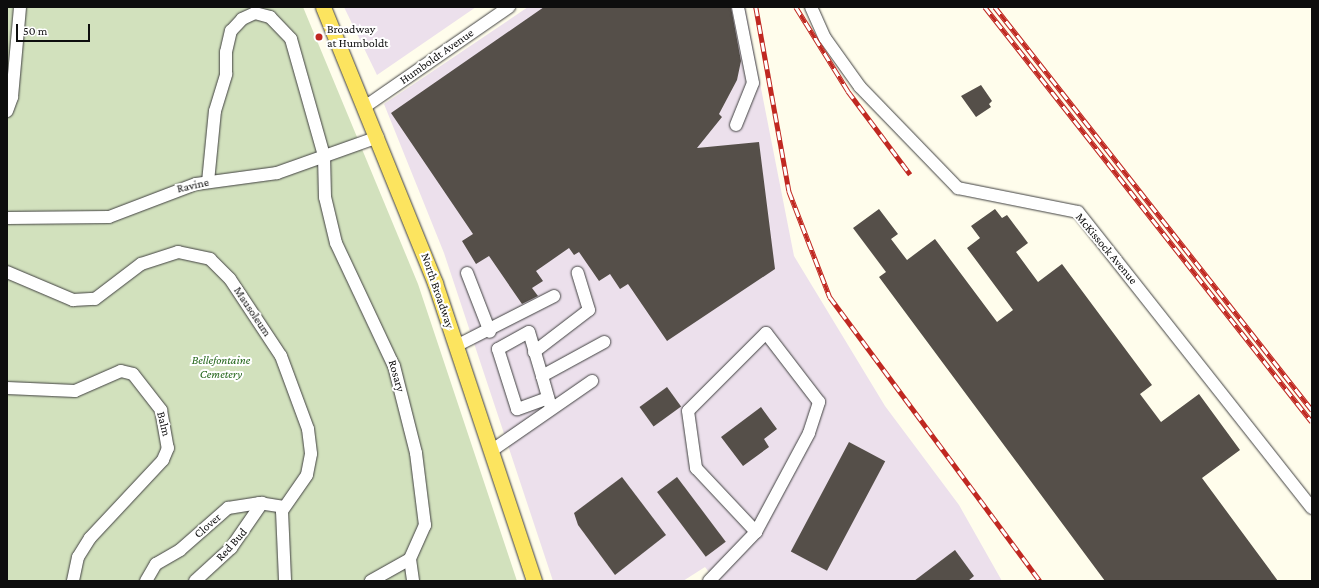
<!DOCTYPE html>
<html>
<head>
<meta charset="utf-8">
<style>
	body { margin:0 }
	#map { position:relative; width:1319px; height:588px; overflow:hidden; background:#fffdec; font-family:"Crimson Pro",serif }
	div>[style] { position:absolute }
	.industrial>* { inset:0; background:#ece0ec }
	.cemetery>* { inset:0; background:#d2e1bd }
	.building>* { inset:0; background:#554f49; transform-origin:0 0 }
	.roads { filter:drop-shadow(0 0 1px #404040) drop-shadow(0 0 1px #404040) }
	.minor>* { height:12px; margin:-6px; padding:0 6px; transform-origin:6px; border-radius:6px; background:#fff }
	.major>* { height:15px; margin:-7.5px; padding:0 7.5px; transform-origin:7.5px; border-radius:7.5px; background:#fce45f }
	.rail>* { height:4.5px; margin-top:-2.25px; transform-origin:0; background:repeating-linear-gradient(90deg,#fff 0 9px,#c02821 0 18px); box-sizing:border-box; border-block:1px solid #c02821 }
	.dots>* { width:11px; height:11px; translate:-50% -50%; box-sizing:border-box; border:2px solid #fff; border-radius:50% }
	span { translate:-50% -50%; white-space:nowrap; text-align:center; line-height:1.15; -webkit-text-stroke:4px #fff; paint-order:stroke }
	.poi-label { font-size:12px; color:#0d0d0d }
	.left { translate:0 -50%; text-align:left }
	.street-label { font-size:12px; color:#0d0d0d }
	.park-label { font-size:12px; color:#24661b; font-style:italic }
	.frame { position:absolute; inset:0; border:8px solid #0d0d0d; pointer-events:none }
	.scale { position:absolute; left:16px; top:24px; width:74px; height:18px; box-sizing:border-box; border:2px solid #0d0d0d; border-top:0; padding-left:5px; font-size:12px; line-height:14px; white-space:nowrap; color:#0d0d0d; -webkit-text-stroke:3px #fff; paint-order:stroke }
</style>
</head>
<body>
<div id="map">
	<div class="industrial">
		<div style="clip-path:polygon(344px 7px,476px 7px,377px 75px)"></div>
		<div style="clip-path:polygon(528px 7px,745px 7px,794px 256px,885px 406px,959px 505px,1002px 581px,716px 581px,705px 567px,683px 581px,553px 581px,444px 253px,384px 104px)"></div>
	</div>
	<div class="cemetery">
		<div style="clip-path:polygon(7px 7px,303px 7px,418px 284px,517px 581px,7px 581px)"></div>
	</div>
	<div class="building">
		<div style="clip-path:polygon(544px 7px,731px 7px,741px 61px,737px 80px,719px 114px,722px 117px,697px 148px,759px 142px,775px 269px,667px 341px,628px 284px,620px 289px,610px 274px,599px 281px,579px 252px,574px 255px,569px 248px,536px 271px,543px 281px,532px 288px,538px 296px,522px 304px,489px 256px,476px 264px,462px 241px,473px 234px,391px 113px)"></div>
		<div style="clip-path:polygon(981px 85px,992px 101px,989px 104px,991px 107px,976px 117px,961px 96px)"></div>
		<div style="clip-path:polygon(879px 209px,898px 234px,891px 239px,907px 260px,935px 239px,997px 322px,1013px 310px,967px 248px,980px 238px,971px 226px,995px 209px,1002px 218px,1007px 215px,1028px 243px,1016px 252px,1038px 282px,1062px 264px,1152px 385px,1140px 394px,1161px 422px,1199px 394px,1240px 450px,1202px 478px,1278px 581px,1105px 581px,879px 277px,886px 272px,853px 228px)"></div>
		<div style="left:667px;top:387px;width:24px;height:34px;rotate:54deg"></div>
		<div style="clip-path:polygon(761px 407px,777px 429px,764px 439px,769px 447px,743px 466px,721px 437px)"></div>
		<div style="left:849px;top:442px;width:41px;height:124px;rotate:28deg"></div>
		<div style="clip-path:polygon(622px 477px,666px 535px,615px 575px,578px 525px,574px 513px)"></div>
		<div style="left:677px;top:477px;width:81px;height:25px;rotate:53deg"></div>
		<div style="clip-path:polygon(955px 550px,974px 576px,968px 581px,914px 581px)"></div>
	</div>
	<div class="roads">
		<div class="minor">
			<div style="left:811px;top:7px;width:34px;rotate:66deg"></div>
			<div style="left:825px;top:38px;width:60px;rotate:54.5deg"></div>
			<div style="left:860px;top:87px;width:141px;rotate:45.9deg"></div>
			<div style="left:958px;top:188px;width:122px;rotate:11.3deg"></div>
			<div style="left:1078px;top:212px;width:377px;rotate:51.7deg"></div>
			<div style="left:366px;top:106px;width:174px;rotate:-34.7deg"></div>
			<div style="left:7px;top:111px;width:15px;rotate:-70deg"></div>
			<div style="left:12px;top:97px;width:90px;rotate:-84.9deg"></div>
			<div style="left:736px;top:125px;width:45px;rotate:-68deg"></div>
			<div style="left:753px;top:83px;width:77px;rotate:-101.2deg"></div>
			<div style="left:208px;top:182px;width:71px;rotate:-84.4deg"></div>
			<div style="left:215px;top:111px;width:39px;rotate:-73deg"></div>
			<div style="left:226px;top:74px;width:22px;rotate:-90deg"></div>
			<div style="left:226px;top:52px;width:22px;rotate:-77deg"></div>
			<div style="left:231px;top:31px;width:16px;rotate:-47deg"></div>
			<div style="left:242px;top:19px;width:14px;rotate:-25deg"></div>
			<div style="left:255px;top:13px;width:16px;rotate:15deg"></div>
			<div style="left:270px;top:17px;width:30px;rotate:46deg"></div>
			<div style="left:291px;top:39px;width:122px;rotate:74.2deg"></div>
			<div style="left:324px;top:156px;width:41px;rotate:88.6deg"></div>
			<div style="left:325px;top:197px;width:47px;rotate:76.6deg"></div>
			<div style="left:336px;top:243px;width:136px;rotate:64.8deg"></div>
			<div style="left:394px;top:366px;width:90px;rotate:75.8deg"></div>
			<div style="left:416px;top:453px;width:73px;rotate:82.9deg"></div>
			<div style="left:425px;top:525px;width:37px;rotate:114deg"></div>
			<div style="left:410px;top:559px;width:45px;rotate:150.6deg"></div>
			<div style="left:7px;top:218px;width:102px;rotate:-0.6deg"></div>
			<div style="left:109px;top:217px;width:93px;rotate:-20.8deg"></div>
			<div style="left:196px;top:184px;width:82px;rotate:-7.7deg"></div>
			<div style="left:277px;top:173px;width:107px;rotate:-19.6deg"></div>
			<div style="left:7px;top:272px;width:72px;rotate:23deg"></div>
			<div style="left:73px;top:300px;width:22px;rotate:-3deg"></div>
			<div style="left:95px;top:299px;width:58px;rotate:-37.3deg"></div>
			<div style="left:141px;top:264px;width:39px;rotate:-18deg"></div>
			<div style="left:178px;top:252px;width:33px;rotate:12deg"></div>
			<div style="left:210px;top:259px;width:28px;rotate:45deg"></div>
			<div style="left:230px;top:279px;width:92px;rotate:56.5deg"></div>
			<div style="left:281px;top:356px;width:78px;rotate:69.7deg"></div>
			<div style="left:308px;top:429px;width:25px;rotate:83deg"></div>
			<div style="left:311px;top:454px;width:21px;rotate:101deg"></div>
			<div style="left:307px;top:475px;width:44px;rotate:124.8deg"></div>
			<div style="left:282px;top:511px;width:70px;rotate:87.5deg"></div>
			<div style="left:467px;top:273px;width:63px;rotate:68.7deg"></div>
			<div style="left:456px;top:346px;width:110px;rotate:-27deg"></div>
			<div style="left:534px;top:352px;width:69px;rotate:-37.4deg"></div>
			<div style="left:589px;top:310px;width:39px;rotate:-107deg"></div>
			<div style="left:542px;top:376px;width:71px;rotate:-28.7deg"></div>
			<div style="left:7px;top:388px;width:68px;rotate:2.5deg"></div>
			<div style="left:75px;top:391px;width:50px;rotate:-23.5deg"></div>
			<div style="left:121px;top:371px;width:12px;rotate:14deg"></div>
			<div style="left:133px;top:374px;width:46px;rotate:52.1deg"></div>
			<div style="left:161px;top:410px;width:39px;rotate:80deg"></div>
			<div style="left:168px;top:448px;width:13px;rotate:113deg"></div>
			<div style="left:163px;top:460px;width:107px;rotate:133.1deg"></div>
			<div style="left:90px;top:538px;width:22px;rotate:122deg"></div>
			<div style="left:78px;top:557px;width:25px;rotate:102deg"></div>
			<div style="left:548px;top:398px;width:33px;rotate:160deg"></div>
			<div style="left:517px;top:409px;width:63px;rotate:-107.6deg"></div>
			<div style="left:498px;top:349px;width:35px;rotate:-29deg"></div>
			<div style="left:529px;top:332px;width:46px;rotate:73.5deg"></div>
			<div style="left:542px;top:376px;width:33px;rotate:74deg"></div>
			<div style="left:491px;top:451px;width:123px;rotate:-34.7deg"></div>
			<div style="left:410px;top:559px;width:22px;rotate:82deg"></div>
			<div style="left:146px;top:581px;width:20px;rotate:-60deg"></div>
			<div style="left:156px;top:564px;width:28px;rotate:-30deg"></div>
			<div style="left:180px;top:550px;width:64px;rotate:-41.2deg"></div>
			<div style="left:228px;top:508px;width:31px;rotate:-9deg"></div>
			<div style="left:259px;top:503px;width:25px;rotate:9deg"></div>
			<div style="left:195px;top:581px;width:49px;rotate:-42.5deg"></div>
			<div style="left:231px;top:548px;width:55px;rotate:-55.4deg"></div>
			<div style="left:709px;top:581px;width:68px;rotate:-46.2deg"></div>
			<div style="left:756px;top:532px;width:112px;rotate:-61.8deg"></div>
			<div style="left:809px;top:433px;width:33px;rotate:-72deg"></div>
			<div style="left:819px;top:402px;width:87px;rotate:-127.5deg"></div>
			<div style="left:766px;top:333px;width:110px;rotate:135deg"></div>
			<div style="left:688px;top:411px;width:58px;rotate:82deg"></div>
			<div style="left:696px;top:468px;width:88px;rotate:46.8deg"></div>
		</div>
		<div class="major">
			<div style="left:323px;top:7px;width:298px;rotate:67.9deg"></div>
			<div style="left:435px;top:283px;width:314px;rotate:71.6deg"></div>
		</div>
	</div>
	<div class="rail">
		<div style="left:756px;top:7px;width:187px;rotate:79.8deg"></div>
		<div style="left:789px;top:191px;width:114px;rotate:68.9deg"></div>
		<div style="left:830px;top:297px;width:353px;rotate:53.5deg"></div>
		<div style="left:796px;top:7px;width:99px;rotate:58.2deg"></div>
		<div style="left:848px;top:91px;width:104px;rotate:53.2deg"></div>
		<div style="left:985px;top:7px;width:528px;rotate:51.76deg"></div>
		<div style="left:995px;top:7px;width:513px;rotate:51.81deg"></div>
	</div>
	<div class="dots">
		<div style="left:319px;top:37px;background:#c02821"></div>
	</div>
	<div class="poi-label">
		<span class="left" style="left:327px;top:37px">Broadway<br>at Humboldt</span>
	</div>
	<div class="street-label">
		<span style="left:437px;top:57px;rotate:-35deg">Humboldt Avenue</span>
		<span style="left:193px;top:186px;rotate:-13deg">Ravine</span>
		<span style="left:1106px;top:249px;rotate:50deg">McKissock Avenue</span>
		<span style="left:437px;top:291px;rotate:71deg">North Broadway</span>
		<span style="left:252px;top:312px;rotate:56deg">Mausoleum</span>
		<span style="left:396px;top:376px;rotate:74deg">Rosary</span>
		<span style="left:163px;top:424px;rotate:76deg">Balm</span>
		<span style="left:208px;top:526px;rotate:-41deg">Clover</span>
		<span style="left:232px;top:545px;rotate:-48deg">Red Bud</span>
	</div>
	<div class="park-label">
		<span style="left:221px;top:368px">Bellefontaine<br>Cemetery</span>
	</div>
	<div class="frame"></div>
	<div class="scale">50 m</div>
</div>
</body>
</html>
